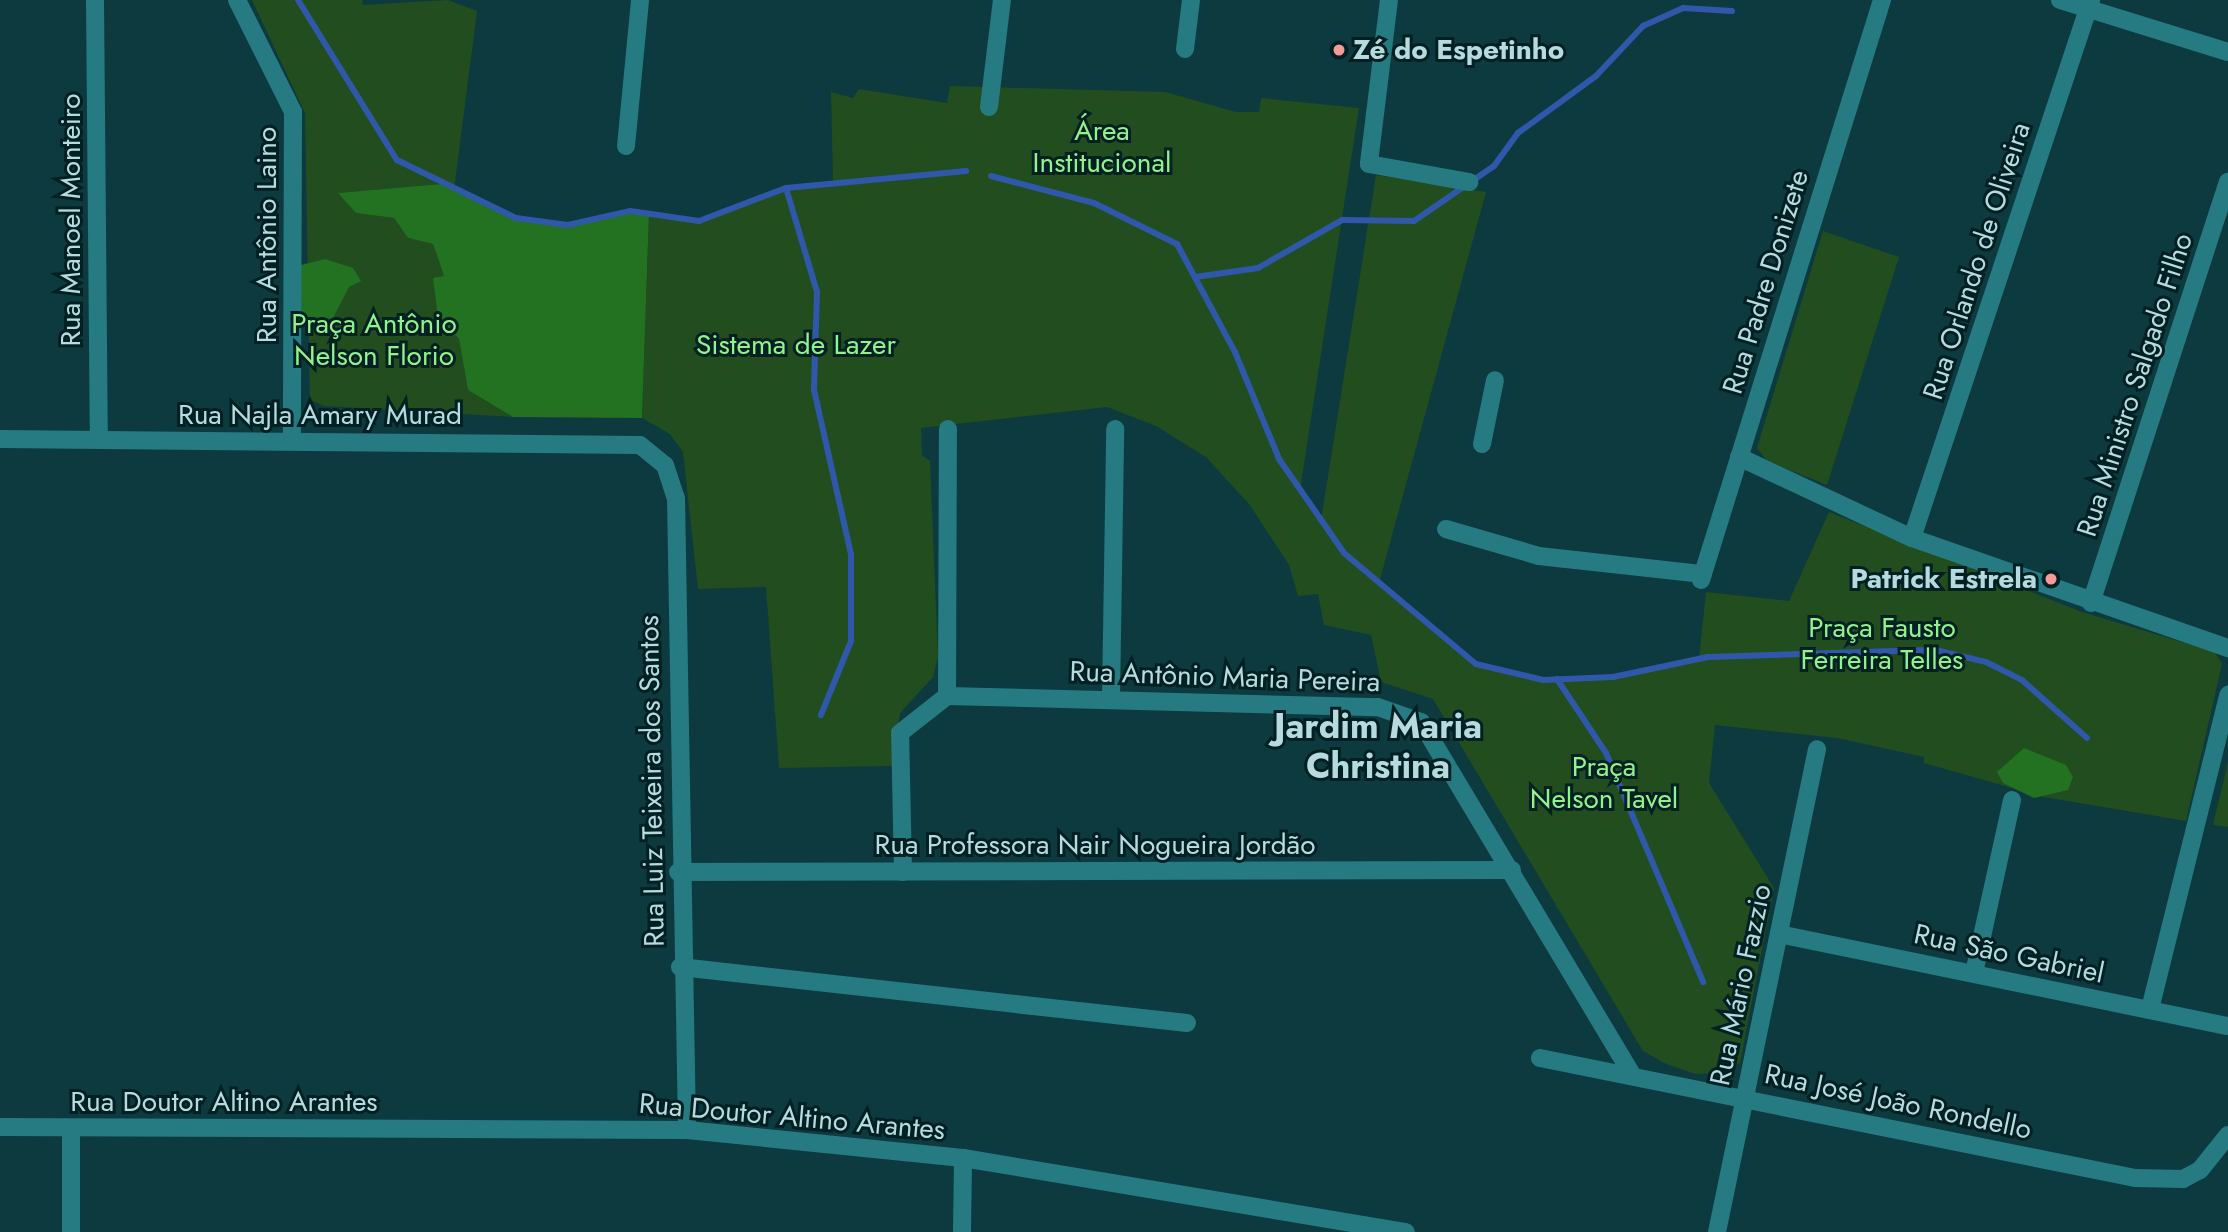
<!DOCTYPE html>
<html>
<head>
<meta charset="utf-8">
<style>
	body { margin:0 }
	#map { position:relative; width:2228px; height:1232px; overflow:hidden; background:#0d3a3e; font-family:Jost,sans-serif }
	div>[style] { position:absolute }
	.green>* { inset:0; background:#214d1f }
	.forest>* { inset:0; background:#237221 }
	.stream>* { height:6px; margin:-3px; padding:0 3px; transform-origin:3px; border-radius:3px; background:#3058aa }
	.minor>* { height:18px; margin:-9px; padding:0 9px; transform-origin:9px; border-radius:9px; background:#267b82 }
	.dots>* { width:19px; height:19px; translate:-50% -50%; box-sizing:border-box; border:4px solid #002023; border-radius:50% }
	span { translate:-50% -50%; white-space:nowrap; text-align:center; line-height:1.15; -webkit-text-stroke:6px #002023; paint-order:stroke }
	.poi-label { font-size:28px; color:#b6dbde; font-weight:700 }
	.left { translate:0 -50%; text-align:left }
	.right { translate:-100% -50%; text-align:right }
	.park-label { font-size:28px; color:#91f38b }
	.street-label { font-size:28px; color:#b6dbde }
	.district-label { font-size:35px; color:#b6dbde; font-weight:700 }
</style>
</head>
<body>
<div id="map">
	<div class="green">
		<div style="clip-path:polygon(252px 0,362px 0,363px 5px,448px 0,477px 11px,454px 190px,441px 184px,339px 193px,356px 213px,394px 218px,408px 238px,433px 244px,444px 276px,438px 317px,459px 339px,468px 390px,513px 417px,324px 406px,310px 400px,305px 113px)"></div>
		<div style="clip-path:polygon(950px 86px,1165px 92px,1236px 112px,1259px 112px,1261px 98px,1359px 108px,1300px 490px,1321px 520px,1376px 175px,1486px 192px,1379px 583px,1476px 664px,1543px 680px,1613px 677px,1699px 659px,1706px 592px,1789px 601px,1829px 512px,2082px 612px,2215px 652px,2222px 664px,2186px 821px,2044px 797px,1924px 763px,1924px 757px,1837px 738px,1715px 725px,1709px 783px,1774px 888px,1740px 1063px,1721px 1073px,1695px 1074px,1664px 1063px,1643px 1051px,1433px 699px,1381px 682px,1371px 635px,1324px 625px,1318px 594px,1298px 596px,1289px 565px,1249px 504px,1206px 457px,1156px 426px,1107px 407px,921px 428px,922px 455px,930px 461px,938px 657px,933px 677px,900px 713px,892px 766px,779px 768px,766px 587px,698px 589px,683px 452px,670px 434px,642px 418px,649px 214px,700px 221px,786px 188px,833px 182px,831px 92px,853px 98px,859px 89px,947px 103px)"></div>
		<div style="clip-path:polygon(1823px 231px,1899px 257px,1827px 485px,1767px 461px,1757px 448px)"></div>
		<div style="clip-path:polygon(2228px 762px,2228px 827px,2213px 825px)"></div>
	</div>
	<div class="forest">
		<div style="clip-path:polygon(441px 184px,516px 218px,568px 225px,630px 211px,649px 214px,642px 418px,513px 417px,468px 390px,459px 339px,438px 317px,433px 278px,444px 276px,433px 244px,408px 238px,394px 218px,356px 213px,338px 193px)"></div>
		<div style="clip-path:polygon(325px 259px,353px 268px,361px 281px,349px 287px,333px 318px,301px 323px,301px 265px)"></div>
		<div style="clip-path:polygon(2024px 748px,2066px 765px,2073px 777px,2068px 790px,2034px 798px,2003px 783px,1997px 772px)"></div>
	</div>
	<div class="stream">
		<div style="left:298px;top:0;width:188px;rotate:58.3deg"></div>
		<div style="left:397px;top:160px;width:132px;rotate:26deg"></div>
		<div style="left:516px;top:218px;width:52px;rotate:7.7deg"></div>
		<div style="left:568px;top:225px;width:64px;rotate:-12.7deg"></div>
		<div style="left:630px;top:211px;width:70px;rotate:8.2deg"></div>
		<div style="left:699px;top:221px;width:93px;rotate:-20.8deg"></div>
		<div style="left:786px;top:188px;width:181px;rotate:-5.4deg"></div>
		<div style="left:991px;top:176px;width:106px;rotate:14.7deg"></div>
		<div style="left:1094px;top:203px;width:93px;rotate:26.3deg"></div>
		<div style="left:1177px;top:244px;width:123px;rotate:61.8deg"></div>
		<div style="left:1235px;top:352px;width:116px;rotate:67.6deg"></div>
		<div style="left:1279px;top:459px;width:114px;rotate:55.3deg"></div>
		<div style="left:1344px;top:553px;width:172px;rotate:40.1deg"></div>
		<div style="left:1476px;top:664px;width:69px;rotate:13.4deg"></div>
		<div style="left:1543px;top:680px;width:70px;rotate:-2.5deg"></div>
		<div style="left:1613px;top:677px;width:97px;rotate:-11.9deg"></div>
		<div style="left:1708px;top:657px;width:227px;rotate:-1.8deg"></div>
		<div style="left:1935px;top:650px;width:52px;rotate:13.2deg"></div>
		<div style="left:1986px;top:662px;width:40px;rotate:26.6deg"></div>
		<div style="left:2022px;top:680px;width:87px;rotate:41.7deg"></div>
		<div style="left:786px;top:188px;width:109px;rotate:73.4deg"></div>
		<div style="left:817px;top:292px;width:98px;rotate:91.8deg"></div>
		<div style="left:814px;top:390px;width:168px;rotate:77.3deg"></div>
		<div style="left:851px;top:554px;width:87px;rotate:90deg"></div>
		<div style="left:851px;top:641px;width:80px;rotate:112.1deg"></div>
		<div style="left:1195px;top:277px;width:64px;rotate:-8.1deg"></div>
		<div style="left:1258px;top:268px;width:97px;rotate:-29.7deg"></div>
		<div style="left:1342px;top:220px;width:72px;rotate:0.8deg"></div>
		<div style="left:1414px;top:221px;width:97px;rotate:-34.5deg"></div>
		<div style="left:1494px;top:166px;width:41px;rotate:-54deg"></div>
		<div style="left:1518px;top:133px;width:97px;rotate:-36.2deg"></div>
		<div style="left:1596px;top:76px;width:69px;rotate:-46.8deg"></div>
		<div style="left:1643px;top:26px;width:44px;rotate:-24.2deg"></div>
		<div style="left:1683px;top:8px;width:49px;rotate:3.5deg"></div>
		<div style="left:1557px;top:679px;width:89px;rotate:56.5deg"></div>
		<div style="left:1606px;top:753px;width:249px;rotate:67deg"></div>
	</div>
	<div class="minor">
		<div style="left:95px;top:0;width:440px;rotate:89.5deg"></div>
		<div style="left:237px;top:0;width:125px;rotate:63.4deg"></div>
		<div style="left:293px;top:112px;width:329px;rotate:90.2deg"></div>
		<div style="left:1389px;top:0;width:165px;rotate:97deg"></div>
		<div style="left:1369px;top:164px;width:102px;rotate:10.2deg"></div>
		<div style="left:2060px;top:0;width:176px;rotate:17.2deg"></div>
		<div style="left:1185px;top:49px;width:49px;rotate:-83deg"></div>
		<div style="left:989px;top:107px;width:108px;rotate:-83.1deg"></div>
		<div style="left:626px;top:146px;width:147px;rotate:-84.5deg"></div>
		<div style="left:0;top:439px;width:640px;rotate:0.54deg"></div>
		<div style="left:640px;top:445px;width:32px;rotate:39deg"></div>
		<div style="left:665px;top:465px;width:35px;rotate:72deg"></div>
		<div style="left:676px;top:498px;width:632px;rotate:89deg"></div>
		<div style="left:1482px;top:444px;width:65px;rotate:-78.5deg"></div>
		<div style="left:1739px;top:457px;width:191px;rotate:25.1deg"></div>
		<div style="left:1912px;top:538px;width:335px;rotate:19.2deg"></div>
		<div style="left:1446px;top:529px;width:97px;rotate:16.2deg"></div>
		<div style="left:1539px;top:556px;width:165px;rotate:6.3deg"></div>
		<div style="left:1912px;top:538px;width:567px;rotate:-71.6deg"></div>
		<div style="left:1701px;top:580px;width:608px;rotate:-72.67deg"></div>
		<div style="left:2091px;top:603px;width:443px;rotate:-72deg"></div>
		<div style="left:947px;top:696px;width:431px;rotate:1.5deg"></div>
		<div style="left:1378px;top:707px;width:46px;rotate:19.2deg"></div>
		<div style="left:1421px;top:722px;width:413px;rotate:59.1deg"></div>
		<div style="left:1111px;top:698px;width:269px;rotate:-89.1deg"></div>
		<div style="left:678px;top:872px;width:834px;rotate:-0.14deg"></div>
		<div style="left:903px;top:872px;width:139px;rotate:-91.2deg"></div>
		<div style="left:900px;top:733px;width:60px;rotate:-38.2deg"></div>
		<div style="left:947px;top:696px;width:267px;rotate:-89.8deg"></div>
		<div style="left:1779px;top:934px;width:458px;rotate:11.6deg"></div>
		<div style="left:680px;top:967px;width:510px;rotate:6.3deg"></div>
		<div style="left:1974px;top:973px;width:177px;rotate:-77.6deg"></div>
		<div style="left:2150px;top:1009px;width:324px;rotate:-76deg"></div>
		<div style="left:1540px;top:1058px;width:607px;rotate:11.4deg"></div>
		<div style="left:2135px;top:1178px;width:48px;rotate:1.2deg"></div>
		<div style="left:2183px;top:1179px;width:19px;rotate:-28deg"></div>
		<div style="left:2200px;top:1170px;width:45px;rotate:-51.3deg"></div>
		<div style="left:0;top:1127px;width:687px;rotate:0.25deg"></div>
		<div style="left:687px;top:1130px;width:277px;rotate:5.8deg"></div>
		<div style="left:963px;top:1158px;width:449px;rotate:9.5deg"></div>
		<div style="left:71px;top:1232px;width:104px;rotate:-90deg"></div>
		<div style="left:962px;top:1232px;width:74px;rotate:-89.2deg"></div>
		<div style="left:1717px;top:1232px;width:493px;rotate:-78.3deg"></div>
	</div>
	<div class="dots">
		<div style="left:1339px;top:50px;background:#f59b97"></div>
		<div style="left:2051px;top:579px;background:#f59b97"></div>
	</div>
	<div class="poi-label">
		<span class="left" style="left:1353px;top:50px">Zé do Espetinho</span>
		<span class="right" style="left:2037px;top:579px">Patrick Estrela</span>
	</div>
	<div class="park-label">
		<span style="left:1102px;top:147px">Área<br>Institucional</span>
		<span style="left:374px;top:340px">Praça Antônio<br>Nelson Florio</span>
		<span style="left:796px;top:345px">Sistema de Lazer</span>
		<span style="left:1882px;top:644px">Praça Fausto<br>Ferreira Telles</span>
		<span style="left:1604px;top:783px">Praça<br>Nelson Tavel</span>
	</div>
	<div class="street-label">
		<span style="left:71px;top:220px;rotate:-90deg">Rua Manoel Monteiro</span>
		<span style="left:267px;top:235px;rotate:-90deg">Rua Antônio Laino</span>
		<span style="left:1977px;top:261px;rotate:-72deg">Rua Orlando de Oliveira</span>
		<span style="left:1766px;top:282px;rotate:-73deg">Rua Padre Donizete</span>
		<span style="left:2135px;top:385px;rotate:-72deg">Rua Ministro Salgado Filho</span>
		<span style="left:320px;top:415px">Rua Najla Amary Murad</span>
		<span style="left:1225px;top:677px;rotate:2deg">Rua Antônio Maria Pereira</span>
		<span style="left:652px;top:781px;rotate:-91deg">Rua Luiz Teixeira dos Santos</span>
		<span style="left:1095px;top:845px">Rua Professora Nair Nogueira Jordão</span>
		<span style="left:2009px;top:954px;rotate:12deg">Rua São Gabriel</span>
		<span style="left:1741px;top:985px;rotate:-78deg">Rua Mário Fazzio</span>
		<span style="left:224px;top:1102px">Rua Doutor Altino Arantes</span>
		<span style="left:1898px;top:1102px;rotate:12deg">Rua José João Rondello</span>
		<span style="left:792px;top:1117px;rotate:5deg">Rua Doutor Altino Arantes</span>
	</div>
	<div class="district-label">
		<span style="left:1378px;top:746px">Jardim Maria<br>Christina</span>
	</div>
</div>
</body>
</html>
